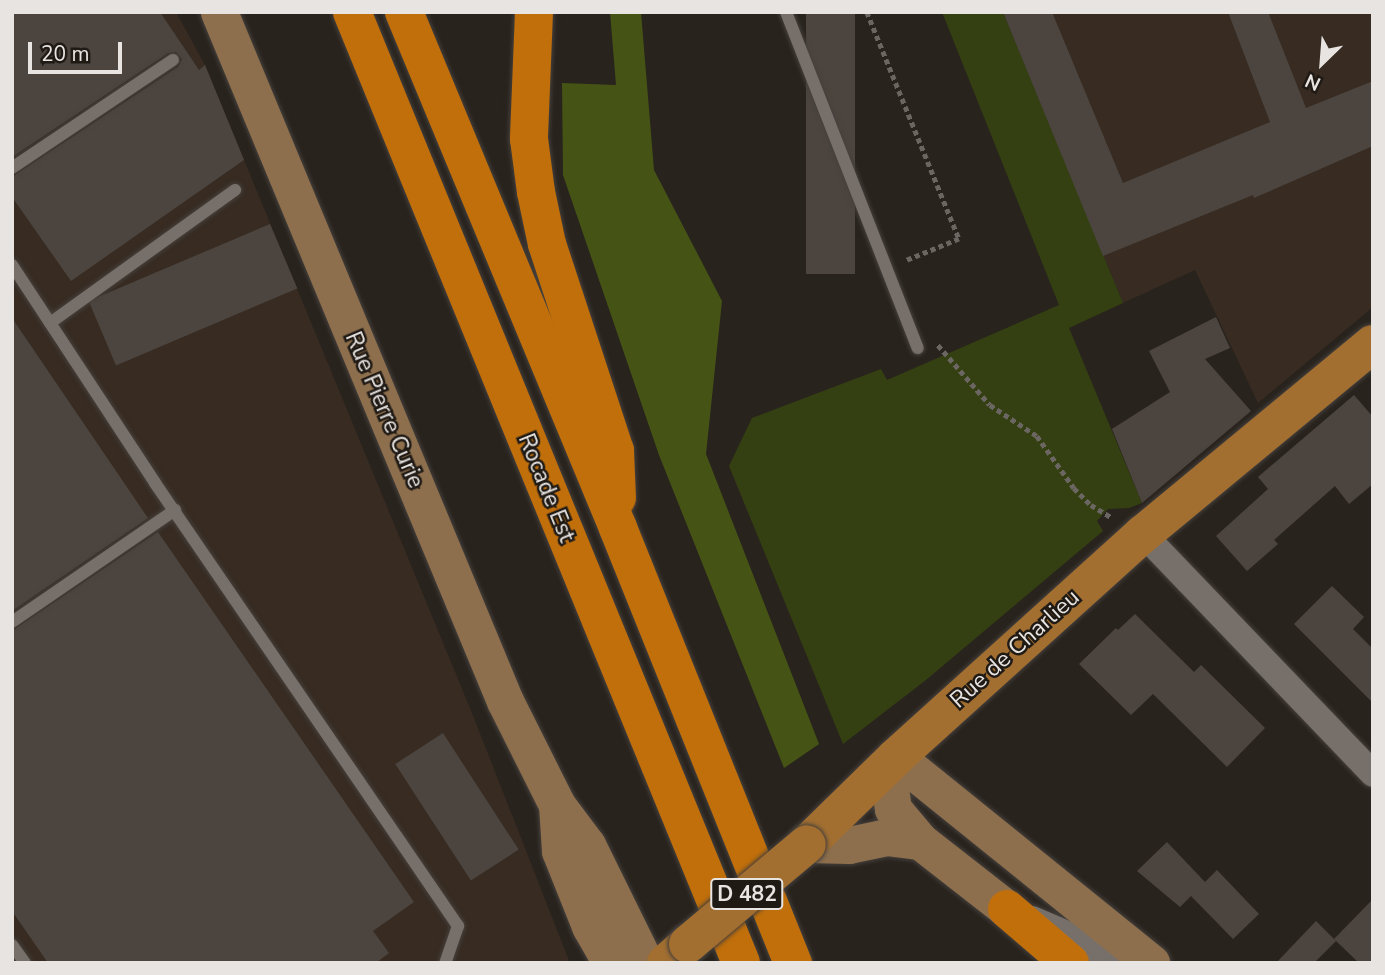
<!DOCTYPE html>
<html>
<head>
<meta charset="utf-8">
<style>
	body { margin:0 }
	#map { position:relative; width:1385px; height:975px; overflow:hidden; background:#29231e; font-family:"Nunito Sans",sans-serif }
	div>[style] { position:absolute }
	.built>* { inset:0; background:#372b22 }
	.green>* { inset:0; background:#344011 }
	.forest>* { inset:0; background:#455415 }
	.building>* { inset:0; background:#4c453f; transform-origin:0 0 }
	.path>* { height:4.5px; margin-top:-2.25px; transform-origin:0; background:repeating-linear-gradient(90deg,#6b6662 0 5px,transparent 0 8.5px) }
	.roads { filter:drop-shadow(0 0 2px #45403c) drop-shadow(0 0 2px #45403c) }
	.lane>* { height:12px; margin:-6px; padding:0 6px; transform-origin:6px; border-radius:6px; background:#776f69 }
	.street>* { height:26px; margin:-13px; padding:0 13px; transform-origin:13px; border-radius:13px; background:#776f69 }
	.secondary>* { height:37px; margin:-18.5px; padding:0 18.5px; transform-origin:18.5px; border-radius:18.5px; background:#8d6f4d }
	.primary>* { height:38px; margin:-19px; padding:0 19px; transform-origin:19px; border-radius:19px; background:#a36f31 }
	.highway>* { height:38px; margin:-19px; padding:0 19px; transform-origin:19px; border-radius:19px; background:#c16f0b }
	.bridges { filter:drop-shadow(0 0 2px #45403c) drop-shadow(0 0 2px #45403c) }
	.primary-bridge>* { height:38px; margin:-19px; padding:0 19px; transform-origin:19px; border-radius:19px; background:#a36f31 }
	span { translate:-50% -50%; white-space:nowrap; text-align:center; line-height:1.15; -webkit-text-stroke:5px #201a15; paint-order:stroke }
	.shield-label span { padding:2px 5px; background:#201a15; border:2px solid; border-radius:5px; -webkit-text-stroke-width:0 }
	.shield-label { font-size:21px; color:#e8e4e1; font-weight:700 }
	.street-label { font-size:23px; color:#e8e4e1 }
	.frame { position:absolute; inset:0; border:14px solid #e8e4e1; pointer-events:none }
	.north { position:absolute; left:1287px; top:28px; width:70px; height:70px; -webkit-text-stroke:5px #201a15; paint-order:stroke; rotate:205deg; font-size:19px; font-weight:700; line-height:28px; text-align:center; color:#e8e4e1 }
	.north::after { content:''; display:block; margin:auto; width:24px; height:32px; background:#e8e4e1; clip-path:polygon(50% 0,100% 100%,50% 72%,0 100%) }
	.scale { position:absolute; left:28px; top:42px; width:94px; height:32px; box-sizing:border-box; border:4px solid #e8e4e1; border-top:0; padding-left:9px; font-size:21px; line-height:24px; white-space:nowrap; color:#e8e4e1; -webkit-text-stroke:5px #201a15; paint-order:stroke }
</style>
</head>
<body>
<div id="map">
	<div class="built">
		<div style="clip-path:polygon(12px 12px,176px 12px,205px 65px,472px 713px,570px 963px,12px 963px)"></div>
		<div style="clip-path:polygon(1003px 12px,1373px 12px,1373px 307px,1258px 403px,1195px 270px,1123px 303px)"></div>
	</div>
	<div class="green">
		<div style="clip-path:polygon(942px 12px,1003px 12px,1123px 303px,1069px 328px,1142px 503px,1129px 508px,1108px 509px,1097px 521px,1103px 531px,926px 680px,843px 744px,729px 466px,752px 418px,881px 369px,887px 380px,1059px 305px)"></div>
	</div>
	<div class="forest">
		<div style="clip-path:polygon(610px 12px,641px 12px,654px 170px,722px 301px,706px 454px,819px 744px,784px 768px,659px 455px,563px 175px,562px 83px,616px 85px)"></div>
	</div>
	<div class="building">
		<div style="clip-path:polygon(12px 12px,160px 12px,199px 70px,205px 65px,244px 160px,71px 281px,12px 197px,12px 177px,178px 67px,182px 59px,176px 52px,168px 53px,12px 157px)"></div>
		<div style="left:806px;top:12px;width:49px;height:262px"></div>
		<div style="clip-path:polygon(1003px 12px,1052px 12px,1123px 183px,1270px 122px,1228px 12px,1268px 12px,1306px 108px,1373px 81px,1373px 146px,1254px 198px,1253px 195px,1103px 256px)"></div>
		<div style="left:270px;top:224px;width:70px;height:197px;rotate:67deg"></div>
		<div style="clip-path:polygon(1216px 317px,1230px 348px,1205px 359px,1251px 411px,1142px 503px,1112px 429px,1170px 392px,1149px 351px)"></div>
		<div style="clip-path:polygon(12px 318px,148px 518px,12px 611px)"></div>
		<div style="clip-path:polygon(1354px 395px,1373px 417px,1373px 484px,1349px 504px,1335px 486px,1274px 540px,1278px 544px,1247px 571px,1216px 536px,1268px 489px,1258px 477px)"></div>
		<div style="clip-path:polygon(158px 532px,414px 902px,373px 931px,389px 953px,376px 963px,48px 963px,12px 911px,12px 631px)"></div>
		<div style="clip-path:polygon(1332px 586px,1364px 617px,1353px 629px,1373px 649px,1373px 703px,1294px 624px)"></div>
		<div style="clip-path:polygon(1135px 614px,1194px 672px,1201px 665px,1265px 728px,1227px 767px,1153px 694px,1131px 715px,1079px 664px,1116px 628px,1118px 630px)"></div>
		<div style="left:443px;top:733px;width:139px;height:57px;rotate:57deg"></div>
		<div style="clip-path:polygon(1167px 842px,1205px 882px,1199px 888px,1217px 870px,1259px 914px,1233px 939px,1191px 896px,1180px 907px,1137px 871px)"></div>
		<div style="clip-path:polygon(1373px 899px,1373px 963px,1359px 963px,1334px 939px)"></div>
		<div style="clip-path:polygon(1316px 921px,1336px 941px,1314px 963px,1276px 963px)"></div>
	</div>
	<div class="path">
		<div style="left:867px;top:12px;width:245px;rotate:67.9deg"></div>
		<div style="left:959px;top:239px;width:58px;rotate:157.8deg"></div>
		<div style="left:938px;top:345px;width:79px;rotate:49.1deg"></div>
		<div style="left:990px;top:405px;width:56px;rotate:33.4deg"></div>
		<div style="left:1037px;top:436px;width:64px;rotate:54.6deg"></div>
		<div style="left:1074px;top:488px;width:24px;rotate:45deg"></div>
		<div style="left:1091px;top:505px;width:23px;rotate:31deg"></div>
	</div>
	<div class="roads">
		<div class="lane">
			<div style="left:786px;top:12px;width:361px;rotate:68.6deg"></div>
			<div style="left:12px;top:168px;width:194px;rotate:-33.9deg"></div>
			<div style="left:12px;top:265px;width:261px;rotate:56.7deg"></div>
			<div style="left:155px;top:483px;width:537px;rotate:55.63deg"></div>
			<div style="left:458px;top:926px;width:39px;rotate:109deg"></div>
			<div style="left:50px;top:323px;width:228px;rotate:-35.7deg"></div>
			<div style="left:12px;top:622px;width:198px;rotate:-34.5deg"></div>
			<div style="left:12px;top:945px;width:22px;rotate:54deg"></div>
		</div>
		<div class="street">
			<div style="left:1143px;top:534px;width:332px;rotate:46.2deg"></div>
			<div style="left:1032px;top:919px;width:39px;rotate:23deg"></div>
			<div style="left:1068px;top:934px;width:53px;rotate:33.4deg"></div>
		</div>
		<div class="secondary">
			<div style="left:219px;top:12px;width:746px;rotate:67.46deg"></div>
			<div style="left:505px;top:701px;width:116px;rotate:63.4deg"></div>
			<div style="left:557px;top:805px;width:50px;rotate:53.1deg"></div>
			<div style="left:587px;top:845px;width:131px;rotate:63.8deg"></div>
			<div style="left:896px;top:757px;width:328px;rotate:38.9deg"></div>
			<div style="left:887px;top:766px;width:43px;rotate:82.1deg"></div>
			<div style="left:893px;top:809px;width:42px;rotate:49.8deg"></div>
			<div style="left:557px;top:805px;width:46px;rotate:86.3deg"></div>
			<div style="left:560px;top:851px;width:81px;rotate:68.2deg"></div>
			<div style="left:590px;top:926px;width:43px;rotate:60.4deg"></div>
			<div style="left:807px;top:844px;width:42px;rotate:1.4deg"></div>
			<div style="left:849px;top:845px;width:38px;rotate:-12deg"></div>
			<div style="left:886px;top:837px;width:34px;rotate:7deg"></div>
			<div style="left:920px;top:841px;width:110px;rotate:38deg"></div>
		</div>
		<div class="primary">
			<div style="left:807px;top:844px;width:124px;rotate:-44.3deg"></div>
			<div style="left:896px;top:757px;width:333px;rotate:-42.1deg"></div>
			<div style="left:1143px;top:534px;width:298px;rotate:-39.6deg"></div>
			<div style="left:666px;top:963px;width:29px;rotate:-41deg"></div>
		</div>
		<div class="highway">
			<div style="left:352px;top:12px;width:1027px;rotate:67.75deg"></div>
			<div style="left:404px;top:12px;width:559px;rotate:67.47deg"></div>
			<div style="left:618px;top:528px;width:469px;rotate:68.1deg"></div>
			<div style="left:534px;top:12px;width:127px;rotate:92.3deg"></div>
			<div style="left:529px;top:139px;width:53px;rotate:82.5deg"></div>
			<div style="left:536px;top:192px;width:53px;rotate:78.1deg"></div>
			<div style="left:547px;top:244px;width:218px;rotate:71.8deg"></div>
			<div style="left:615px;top:451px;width:47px;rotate:87.6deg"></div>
			<div style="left:1007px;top:909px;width:83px;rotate:40.6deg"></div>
		</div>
	</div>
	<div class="bridges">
		<div class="primary-bridge">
			<div style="left:688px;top:944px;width:155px;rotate:-40deg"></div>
		</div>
	</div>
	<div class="shield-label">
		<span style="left:747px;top:894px">D 482</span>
	</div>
	<div class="street-label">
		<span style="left:384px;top:410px;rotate:67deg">Rue Pierre Curie</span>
		<span style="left:546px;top:488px;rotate:68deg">Rocade Est</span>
		<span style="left:1015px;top:649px;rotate:-42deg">Rue de Charlieu</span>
	</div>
	<div class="frame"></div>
	<div class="north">N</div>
	<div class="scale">20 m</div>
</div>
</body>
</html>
